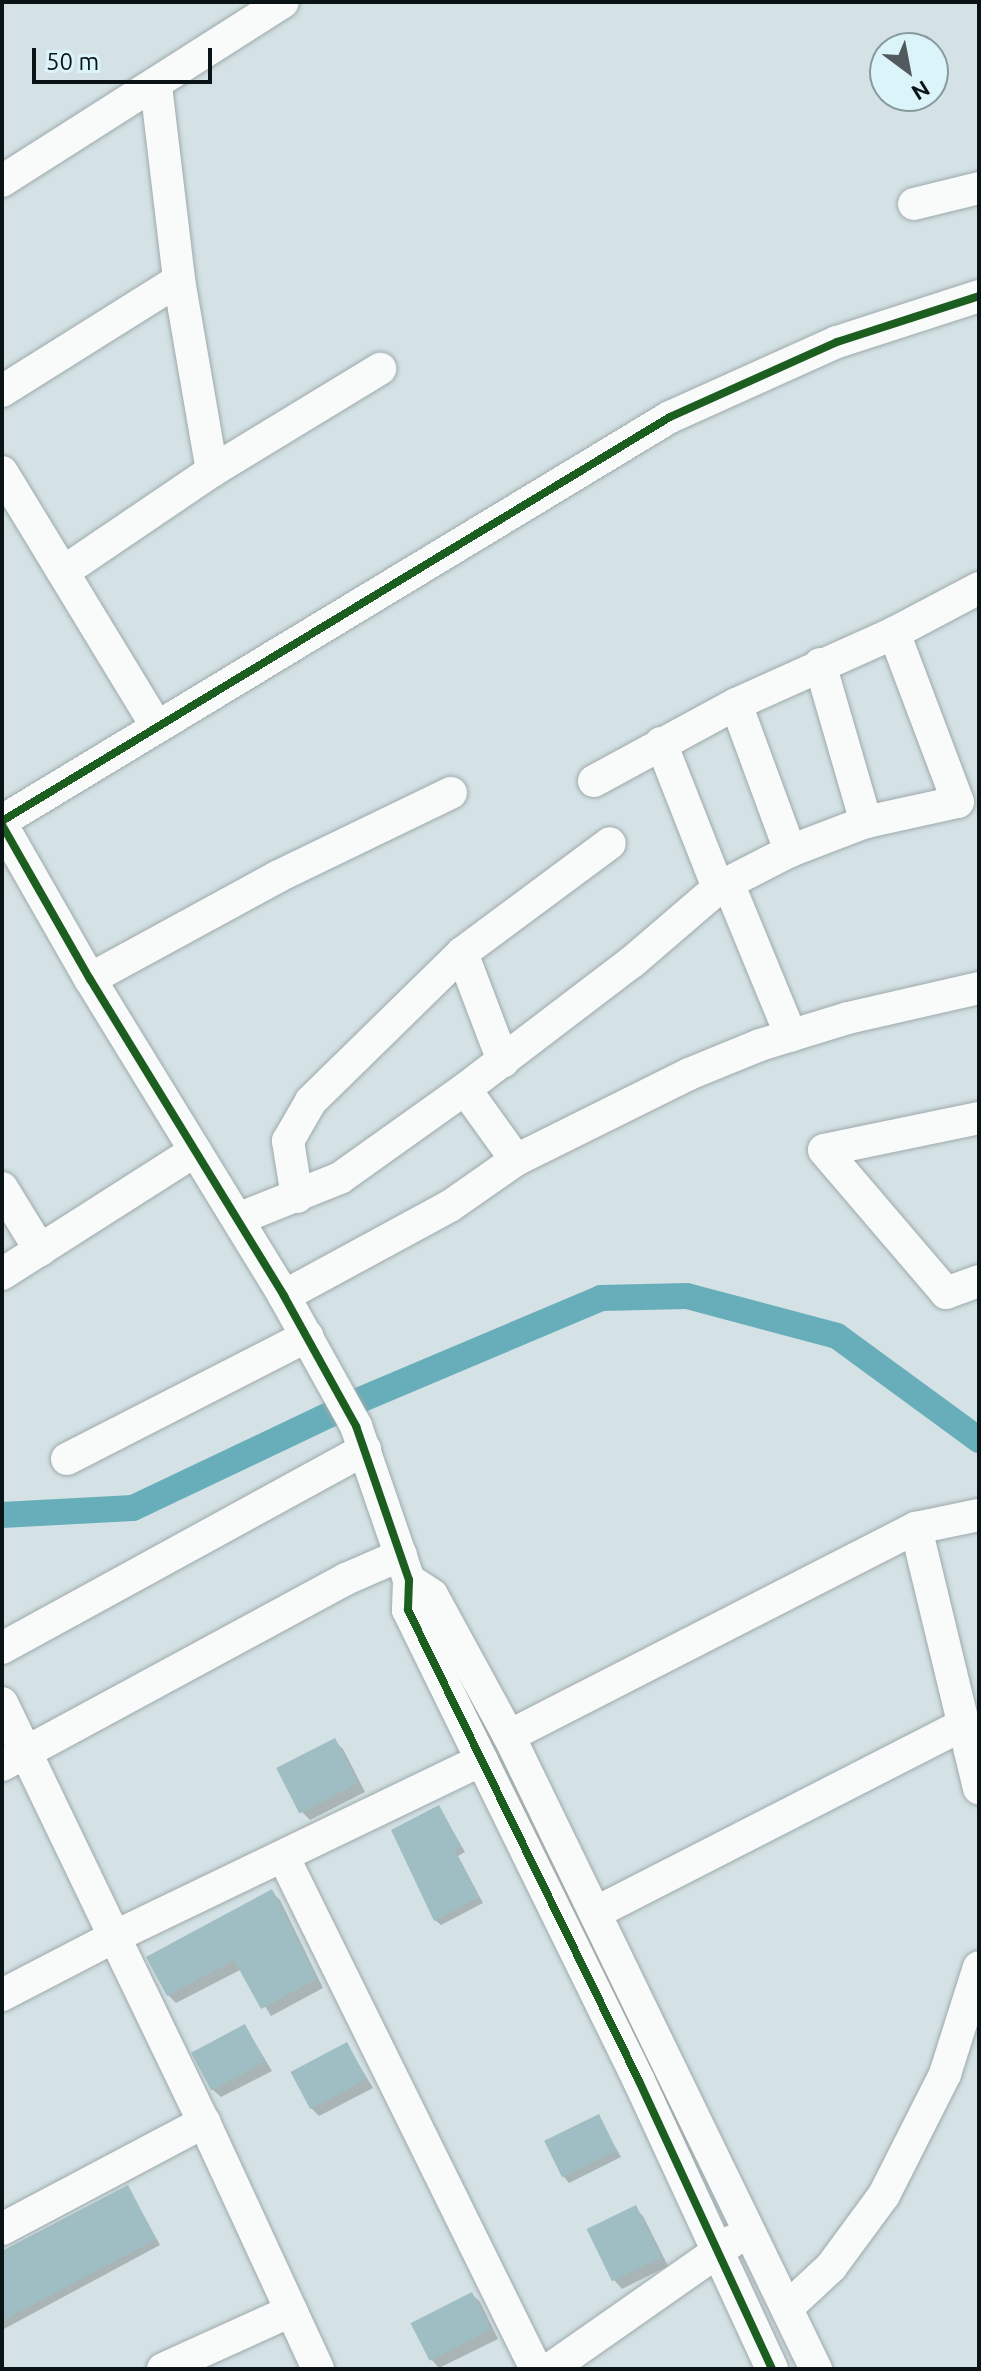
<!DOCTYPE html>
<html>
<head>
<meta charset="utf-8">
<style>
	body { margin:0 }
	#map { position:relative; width:981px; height:2371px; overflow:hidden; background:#d4e2e5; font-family:Ubuntu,sans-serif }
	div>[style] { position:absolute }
	.shadow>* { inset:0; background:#0003 }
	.canal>* { height:26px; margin:-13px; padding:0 13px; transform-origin:13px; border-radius:13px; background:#68aeba }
	.building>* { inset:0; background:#9fbec3; transform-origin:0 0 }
	.roads { filter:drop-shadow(0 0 2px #9ea9ab) drop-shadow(0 0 2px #9ea9ab) }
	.minor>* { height:32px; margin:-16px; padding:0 16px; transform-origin:16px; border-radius:16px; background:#f9fbfb }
	.cycleway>* { height:8px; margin:-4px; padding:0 4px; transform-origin:4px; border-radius:4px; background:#1b5e20 }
	span { translate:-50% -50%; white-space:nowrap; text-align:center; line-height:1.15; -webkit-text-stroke:6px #dbf4f9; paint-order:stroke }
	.frame { position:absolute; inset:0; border:4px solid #0a1315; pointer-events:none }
	.north { position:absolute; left:869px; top:32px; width:80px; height:80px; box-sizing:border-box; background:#dbf4f9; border:2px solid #879a9e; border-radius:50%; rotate:148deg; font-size:22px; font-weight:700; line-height:32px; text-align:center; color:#0a1315 }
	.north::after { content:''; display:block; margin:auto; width:28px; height:36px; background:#515b5e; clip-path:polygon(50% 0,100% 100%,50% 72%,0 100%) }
	.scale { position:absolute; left:32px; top:48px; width:180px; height:36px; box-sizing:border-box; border:4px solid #0a1315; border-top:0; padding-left:10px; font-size:24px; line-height:28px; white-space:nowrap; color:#0a1315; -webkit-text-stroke:6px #dbf4f9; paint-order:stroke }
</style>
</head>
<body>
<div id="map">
	<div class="shadow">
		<div style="clip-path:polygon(335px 1741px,343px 1749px,365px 1792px,310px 1820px,302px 1812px)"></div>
		<div style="clip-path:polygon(439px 1807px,465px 1852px,458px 1856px,483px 1903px,441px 1925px,435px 1920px)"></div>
		<div style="clip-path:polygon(271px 1891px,280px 1900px,323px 1988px,271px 2016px,242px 1969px,176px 2003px,168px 1995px)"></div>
		<div style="clip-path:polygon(245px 2026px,272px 2071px,221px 2097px,212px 2089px)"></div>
		<div style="clip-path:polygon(347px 2045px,373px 2088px,319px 2116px,311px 2108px)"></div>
		<div style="clip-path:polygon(598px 2117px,621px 2157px,569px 2183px,564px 2177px)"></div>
		<div style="clip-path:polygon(128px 2187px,160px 2245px,2px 2330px,2px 2252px)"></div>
		<div style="clip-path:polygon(635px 2208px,643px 2216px,668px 2266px,622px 2289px,614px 2280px,589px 2231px)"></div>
		<div style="clip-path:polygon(472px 2294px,480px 2302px,498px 2339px,439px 2368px,431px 2359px,413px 2323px)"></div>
	</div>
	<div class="canal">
		<div style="left:2px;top:1515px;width:131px;rotate:-3.1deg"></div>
		<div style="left:133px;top:1508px;width:251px;rotate:-25.4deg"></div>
		<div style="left:360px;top:1400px;width:262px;rotate:-22.9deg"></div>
		<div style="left:601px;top:1298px;width:86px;rotate:-1.3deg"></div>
		<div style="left:687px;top:1296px;width:155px;rotate:14.9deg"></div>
		<div style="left:837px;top:1336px;width:176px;rotate:36.2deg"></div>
	</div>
	<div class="building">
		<div style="left:335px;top:1738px;width:51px;height:66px;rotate:63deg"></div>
		<div style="clip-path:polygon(439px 1805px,461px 1846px,454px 1850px,479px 1897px,434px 1921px,391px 1830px)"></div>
		<div style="clip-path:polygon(272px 1889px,317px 1979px,261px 2009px,234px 1960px,167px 1996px,146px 1957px)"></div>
		<div style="left:245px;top:2024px;width:43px;height:61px;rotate:62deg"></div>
		<div style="left:347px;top:2042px;width:42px;height:64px;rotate:62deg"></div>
		<div style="left:599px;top:2114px;width:41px;height:61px;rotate:64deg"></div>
		<div style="clip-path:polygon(128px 2185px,156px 2239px,2px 2321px,2px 2251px)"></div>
		<div style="left:636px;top:2205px;width:58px;height:55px;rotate:64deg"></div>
		<div style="left:472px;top:2292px;width:42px;height:69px;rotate:63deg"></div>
	</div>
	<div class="roads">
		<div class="minor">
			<div style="left:156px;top:86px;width:195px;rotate:83.2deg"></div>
			<div style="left:179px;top:280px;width:194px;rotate:80.2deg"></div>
			<div style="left:2px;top:181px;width:333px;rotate:-32.5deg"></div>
			<div style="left:914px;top:204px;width:67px;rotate:-13.8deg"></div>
			<div style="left:2px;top:391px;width:209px;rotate:-32.1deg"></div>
			<div style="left:2px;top:472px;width:298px;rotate:58.7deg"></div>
			<div style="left:63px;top:572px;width:180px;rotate:-34.1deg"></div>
			<div style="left:212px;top:471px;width:197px;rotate:-31.3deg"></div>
			<div style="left:820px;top:664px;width:165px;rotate:73.8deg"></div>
			<div style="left:736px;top:704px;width:157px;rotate:69.8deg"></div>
			<div style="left:661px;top:743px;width:156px;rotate:68.5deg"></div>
			<div style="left:594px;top:781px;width:162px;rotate:-28.5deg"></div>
			<div style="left:736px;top:704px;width:173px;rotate:-24.2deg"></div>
			<div style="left:2px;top:821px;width:781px;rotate:-31.17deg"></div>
			<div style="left:670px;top:417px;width:183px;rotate:-24.2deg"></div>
			<div style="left:837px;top:342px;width:149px;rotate:-17.9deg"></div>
			<div style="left:2px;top:825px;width:177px;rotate:60.3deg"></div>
			<div style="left:90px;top:979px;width:372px;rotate:58.5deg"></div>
			<div style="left:284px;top:1296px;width:149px;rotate:61deg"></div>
			<div style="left:356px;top:1426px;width:163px;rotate:71deg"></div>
			<div style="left:409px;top:1580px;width:30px;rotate:92deg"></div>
			<div style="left:408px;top:1610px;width:525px;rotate:63.87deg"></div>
			<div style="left:639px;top:2081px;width:317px;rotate:65.2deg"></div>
			<div style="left:728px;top:883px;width:165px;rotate:67.6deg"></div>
			<div style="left:462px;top:953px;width:116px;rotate:69.2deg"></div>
			<div style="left:90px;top:979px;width:215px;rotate:-28.6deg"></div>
			<div style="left:279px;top:876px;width:191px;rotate:-25.8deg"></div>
			<div style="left:979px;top:1118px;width:158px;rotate:168.3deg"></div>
			<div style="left:824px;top:1150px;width:188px;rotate:49.5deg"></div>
			<div style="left:946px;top:1293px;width:35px;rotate:-20deg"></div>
			<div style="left:516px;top:1160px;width:87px;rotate:-125.7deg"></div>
			<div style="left:465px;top:1089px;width:210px;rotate:-37.3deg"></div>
			<div style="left:632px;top:962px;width:113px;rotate:-40.7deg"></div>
			<div style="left:718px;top:888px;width:81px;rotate:-27.2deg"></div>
			<div style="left:790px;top:851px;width:81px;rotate:-20.9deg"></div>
			<div style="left:866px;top:822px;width:94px;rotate:-12.3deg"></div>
			<div style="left:958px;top:802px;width:181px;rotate:-110.7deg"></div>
			<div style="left:894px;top:633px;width:96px;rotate:-27.9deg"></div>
			<div style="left:2px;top:1188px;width:73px;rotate:58.5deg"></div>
			<div style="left:297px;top:1197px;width:57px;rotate:-99.1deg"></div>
			<div style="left:288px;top:1141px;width:46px;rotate:-60.1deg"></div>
			<div style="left:311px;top:1101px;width:211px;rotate:-44.4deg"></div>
			<div style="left:462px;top:953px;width:184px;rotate:-36.6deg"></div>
			<div style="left:238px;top:1219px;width:110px;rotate:-21.9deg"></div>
			<div style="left:340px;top:1178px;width:153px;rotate:-35.5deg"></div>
			<div style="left:2px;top:1274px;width:229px;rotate:-32.5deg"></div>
			<div style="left:284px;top:1296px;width:189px;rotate:-28.5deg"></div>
			<div style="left:450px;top:1206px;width:80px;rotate:-34.9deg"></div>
			<div style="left:516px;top:1160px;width:193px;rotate:-26.4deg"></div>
			<div style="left:689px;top:1074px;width:77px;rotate:-22.2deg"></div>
			<div style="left:760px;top:1045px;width:92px;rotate:-17.1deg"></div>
			<div style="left:848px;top:1018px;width:134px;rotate:-12.9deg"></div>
			<div style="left:67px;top:1459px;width:270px;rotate:-27.1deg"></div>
			<div style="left:916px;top:1528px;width:64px;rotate:-11.7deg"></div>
			<div style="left:409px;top:1580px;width:27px;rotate:33deg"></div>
			<div style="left:432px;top:1595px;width:161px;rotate:61.4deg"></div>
			<div style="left:509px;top:1736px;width:704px;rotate:64.13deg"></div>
			<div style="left:2px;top:1648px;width:414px;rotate:-28.7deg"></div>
			<div style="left:2px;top:1703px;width:465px;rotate:64.3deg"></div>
			<div style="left:204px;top:2122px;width:272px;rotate:65.2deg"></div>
			<div style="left:509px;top:1736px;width:457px;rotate:-27.1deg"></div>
			<div style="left:916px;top:1528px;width:268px;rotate:76.4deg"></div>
			<div style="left:2px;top:1765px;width:391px;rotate:-28.4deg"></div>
			<div style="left:346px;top:1579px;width:60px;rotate:-23.6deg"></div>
			<div style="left:283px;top:1856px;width:572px;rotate:63.75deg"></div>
			<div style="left:595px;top:1913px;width:415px;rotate:-27.1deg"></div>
			<div style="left:2px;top:1995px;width:126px;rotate:-27.4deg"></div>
			<div style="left:114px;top:1937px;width:408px;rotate:-25.7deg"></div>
			<div style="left:2px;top:2229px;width:229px;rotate:-27.9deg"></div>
			<div style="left:788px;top:2307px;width:59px;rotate:-42.9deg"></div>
			<div style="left:831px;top:2267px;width:89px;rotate:-53.6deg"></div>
			<div style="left:884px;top:2195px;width:136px;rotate:-63.2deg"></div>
			<div style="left:945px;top:2074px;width:112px;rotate:-72.4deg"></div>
			<div style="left:163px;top:2369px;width:141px;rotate:-24.4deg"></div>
			<div style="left:550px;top:2369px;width:223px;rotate:-35deg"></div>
		</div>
	</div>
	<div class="cycleway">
		<div style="left:2px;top:821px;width:781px;rotate:-31.17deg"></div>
		<div style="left:670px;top:417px;width:183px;rotate:-24.2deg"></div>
		<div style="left:837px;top:342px;width:149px;rotate:-17.9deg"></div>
		<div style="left:2px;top:825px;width:177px;rotate:60.3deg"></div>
		<div style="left:90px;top:979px;width:372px;rotate:58.5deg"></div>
		<div style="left:284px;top:1296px;width:149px;rotate:61deg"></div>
		<div style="left:356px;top:1426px;width:163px;rotate:71deg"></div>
		<div style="left:409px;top:1580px;width:30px;rotate:92deg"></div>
		<div style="left:408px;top:1610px;width:525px;rotate:63.87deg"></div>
		<div style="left:639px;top:2081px;width:317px;rotate:65.2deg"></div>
	</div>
	<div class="frame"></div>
	<div class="north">N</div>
	<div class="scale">50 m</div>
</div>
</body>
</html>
